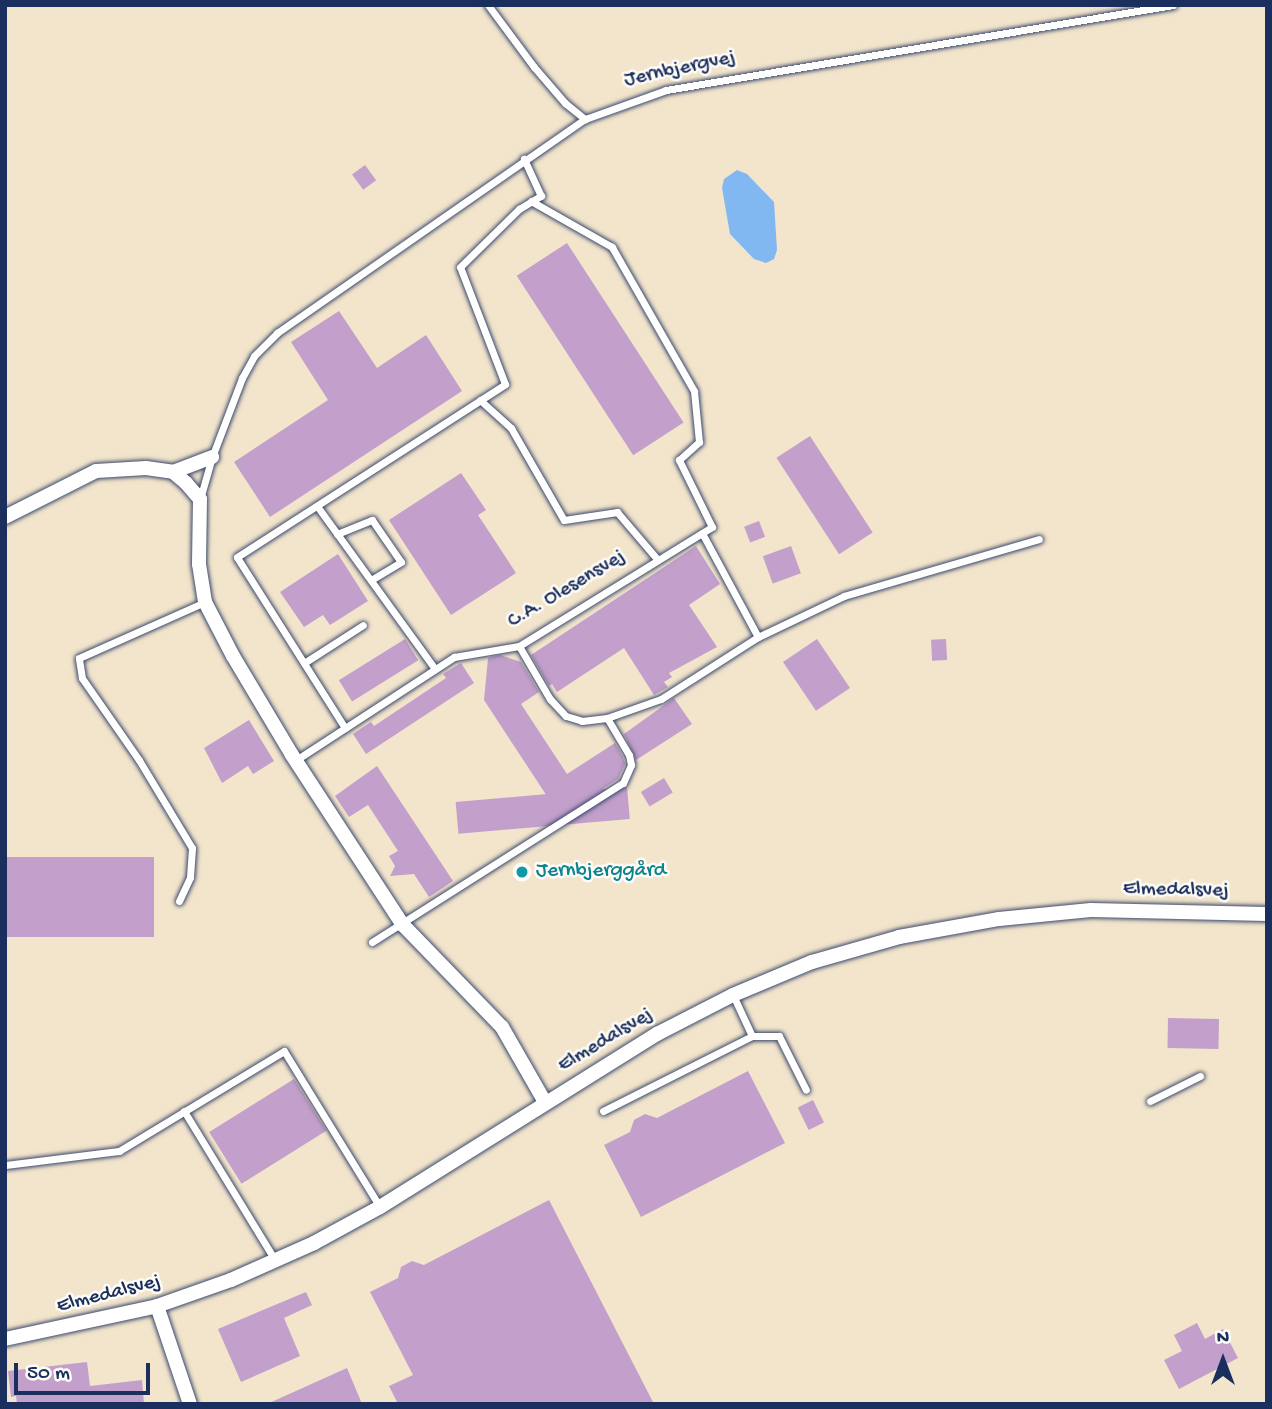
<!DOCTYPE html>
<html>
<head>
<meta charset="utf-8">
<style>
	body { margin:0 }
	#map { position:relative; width:1272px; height:1409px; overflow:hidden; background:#f3e5cc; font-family:"Gochi Hand",sans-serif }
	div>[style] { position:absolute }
	.water>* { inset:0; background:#81b8f1 }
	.building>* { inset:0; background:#c39fcb; transform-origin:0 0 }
	.roads { filter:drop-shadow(0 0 2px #3b4a6e) drop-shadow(0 0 2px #3b4a6e) }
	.lane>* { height:7px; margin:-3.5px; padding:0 3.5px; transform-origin:3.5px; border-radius:3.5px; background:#fff }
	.street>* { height:14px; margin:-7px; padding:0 7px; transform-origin:7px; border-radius:7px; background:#fff }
	.dots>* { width:19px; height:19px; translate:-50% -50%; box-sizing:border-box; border:4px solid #fdfcf7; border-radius:50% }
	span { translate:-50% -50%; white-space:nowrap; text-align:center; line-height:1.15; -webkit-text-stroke:5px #fdfcf7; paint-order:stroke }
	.street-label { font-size:21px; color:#1b2f5e }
	.culture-label { font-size:21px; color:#0d838f }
	.left { translate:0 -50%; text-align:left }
	.frame { position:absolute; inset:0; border:7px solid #1b2f5e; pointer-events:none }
	.north { position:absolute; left:1188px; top:1325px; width:70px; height:70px; -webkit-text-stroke:5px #fdfcf7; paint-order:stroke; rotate:0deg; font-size:19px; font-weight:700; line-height:28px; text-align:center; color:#1b2f5e }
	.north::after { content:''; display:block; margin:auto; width:24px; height:32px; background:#1b2f5e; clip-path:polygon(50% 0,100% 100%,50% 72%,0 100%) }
	.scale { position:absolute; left:14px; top:1363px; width:136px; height:32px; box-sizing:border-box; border:4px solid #1b2f5e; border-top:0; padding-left:9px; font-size:21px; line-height:24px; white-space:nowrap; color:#1b2f5e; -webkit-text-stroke:5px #fdfcf7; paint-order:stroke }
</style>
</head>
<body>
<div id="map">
	<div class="water">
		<div style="clip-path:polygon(737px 170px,747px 174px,774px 202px,777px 250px,774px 259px,766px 263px,754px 259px,730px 234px,722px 188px,724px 179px)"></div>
	</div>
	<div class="building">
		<div style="left:365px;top:165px;width:19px;height:16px;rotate:54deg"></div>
		<div style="left:567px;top:243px;width:214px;height:60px;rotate:57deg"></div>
		<div style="clip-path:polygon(339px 311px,377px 368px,426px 335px,462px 391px,270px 517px,234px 462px,328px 400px,291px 342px)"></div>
		<div style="left:810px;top:436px;width:115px;height:40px;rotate:57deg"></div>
		<div style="clip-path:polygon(461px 473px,486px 510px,478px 515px,516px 573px,451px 615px,389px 520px)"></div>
		<div style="left:759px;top:521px;width:17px;height:16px;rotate:69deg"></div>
		<div style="clip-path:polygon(696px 546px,720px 584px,689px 605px,717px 647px,669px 673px,672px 677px,664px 682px,668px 687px,654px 695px,624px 648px,557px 692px,552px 684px,549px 686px,531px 655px)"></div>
		<div style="left:791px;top:546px;width:29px;height:30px;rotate:70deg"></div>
		<div style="clip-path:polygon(338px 554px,368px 601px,330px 625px,323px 615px,304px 627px,280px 592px)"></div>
		<div style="left:405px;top:639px;width:25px;height:78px;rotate:58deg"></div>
		<div style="left:817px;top:639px;width:59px;height:41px;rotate:56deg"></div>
		<div style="left:946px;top:639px;width:21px;height:15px;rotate:87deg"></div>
		<div style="clip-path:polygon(500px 655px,521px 662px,539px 692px,521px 704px,567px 774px,615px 743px,623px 757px,625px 764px,618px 779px,560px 816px,484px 700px,488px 658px)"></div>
		<div style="clip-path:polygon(461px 663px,474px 683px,366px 754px,353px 734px,371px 722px,374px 726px,446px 678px,443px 674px)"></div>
		<div style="clip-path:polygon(674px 698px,692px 724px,636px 760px,624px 734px)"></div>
		<div style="clip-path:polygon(249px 720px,274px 761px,253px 774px,248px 766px,222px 783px,204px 748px)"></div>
		<div style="clip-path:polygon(377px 766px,453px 881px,429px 897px,414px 874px,390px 876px,395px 866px,389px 856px,398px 851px,368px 805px,349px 817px,335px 796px)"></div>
		<div style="left:664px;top:778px;width:17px;height:27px;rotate:59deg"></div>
		<div style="left:627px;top:787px;width:32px;height:172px;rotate:85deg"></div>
		<div style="left:5px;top:857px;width:149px;height:80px"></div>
		<div style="left:1168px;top:1018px;width:51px;height:30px;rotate:1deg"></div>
		<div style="clip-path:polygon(748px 1071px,785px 1143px,641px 1217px,604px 1145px,630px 1132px,634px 1120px,645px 1114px,657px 1118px)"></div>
		<div style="left:294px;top:1079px;width:61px;height:100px;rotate:58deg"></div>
		<div style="left:813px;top:1100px;width:25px;height:17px;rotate:64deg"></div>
		<div style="clip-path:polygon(549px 1200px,654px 1404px,398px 1404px,389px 1386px,413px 1375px,370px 1292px,398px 1278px,401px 1267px,412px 1261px,424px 1265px)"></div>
		<div style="clip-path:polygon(306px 1292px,312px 1305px,284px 1318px,300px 1356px,241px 1382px,218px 1329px)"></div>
		<div style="clip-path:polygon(1197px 1323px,1205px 1339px,1223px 1329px,1238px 1358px,1179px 1389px,1164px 1360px,1182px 1351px,1174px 1335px)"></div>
		<div style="clip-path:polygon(87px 1362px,90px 1386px,142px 1380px,144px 1404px,17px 1404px,16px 1396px,11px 1397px,8px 1371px)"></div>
		<div style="clip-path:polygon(347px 1368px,362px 1404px,267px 1404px)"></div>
	</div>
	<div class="roads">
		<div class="lane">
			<div style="left:488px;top:5px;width:77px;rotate:53.4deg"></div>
			<div style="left:534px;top:67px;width:48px;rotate:49.3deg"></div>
			<div style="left:565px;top:103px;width:26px;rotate:39deg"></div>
			<div style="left:480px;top:400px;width:42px;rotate:42.1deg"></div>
			<div style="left:511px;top:428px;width:106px;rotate:60.1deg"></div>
			<div style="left:564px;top:520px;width:54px;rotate:-8.6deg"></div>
			<div style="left:617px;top:512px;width:63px;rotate:49.5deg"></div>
			<div style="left:200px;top:499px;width:44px;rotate:-74.1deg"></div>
			<div style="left:212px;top:457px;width:85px;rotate:-69.2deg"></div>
			<div style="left:242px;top:378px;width:25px;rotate:-61deg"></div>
			<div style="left:254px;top:356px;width:33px;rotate:-45deg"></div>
			<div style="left:277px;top:333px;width:375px;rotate:-34.8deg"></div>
			<div style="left:585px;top:119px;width:86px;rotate:-19.7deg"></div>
			<div style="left:666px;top:90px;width:514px;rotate:-9.52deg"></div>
			<div style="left:317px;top:506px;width:201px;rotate:54.1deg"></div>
			<div style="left:337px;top:534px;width:38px;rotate:-22deg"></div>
			<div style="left:372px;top:520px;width:51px;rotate:55.4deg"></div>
			<div style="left:401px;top:562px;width:35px;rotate:149deg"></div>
			<div style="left:758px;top:637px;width:95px;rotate:-25.5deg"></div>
			<div style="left:844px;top:596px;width:203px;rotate:-16.3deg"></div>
			<div style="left:519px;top:646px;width:61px;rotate:59.7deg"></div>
			<div style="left:550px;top:699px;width:23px;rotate:47deg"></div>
			<div style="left:566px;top:716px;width:17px;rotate:17deg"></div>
			<div style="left:582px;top:721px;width:25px;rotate:-7deg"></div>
			<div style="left:607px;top:718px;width:57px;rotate:-19.4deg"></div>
			<div style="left:661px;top:699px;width:115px;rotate:-32.6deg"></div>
			<div style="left:758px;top:637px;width:118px;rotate:-118.3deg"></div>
			<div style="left:304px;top:663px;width:70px;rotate:-32.8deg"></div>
			<div style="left:345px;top:728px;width:202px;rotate:-122.3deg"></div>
			<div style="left:237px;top:557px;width:319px;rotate:-32.8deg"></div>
			<div style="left:505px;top:384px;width:125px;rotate:-111deg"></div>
			<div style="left:460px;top:267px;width:83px;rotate:-44.5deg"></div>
			<div style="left:519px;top:209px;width:26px;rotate:-31deg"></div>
			<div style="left:541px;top:196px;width:41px;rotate:-114.7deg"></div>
			<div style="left:296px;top:760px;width:189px;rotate:-33.1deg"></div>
			<div style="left:454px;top:657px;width:66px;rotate:-9.6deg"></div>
			<div style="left:519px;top:646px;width:227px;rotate:-31.7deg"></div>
			<div style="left:712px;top:527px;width:75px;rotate:-116.2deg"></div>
			<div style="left:679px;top:460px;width:27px;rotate:-42deg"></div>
			<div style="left:699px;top:442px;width:51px;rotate:-95.6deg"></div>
			<div style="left:694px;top:391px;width:166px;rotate:-119.7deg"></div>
			<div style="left:612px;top:247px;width:93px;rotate:-150.4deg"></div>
			<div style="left:179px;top:901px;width:26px;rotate:-65deg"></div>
			<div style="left:190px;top:877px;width:29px;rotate:-86deg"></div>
			<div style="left:192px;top:848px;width:103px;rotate:-121.1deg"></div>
			<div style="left:139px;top:760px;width:100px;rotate:-124.8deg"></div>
			<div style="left:82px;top:678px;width:20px;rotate:-99deg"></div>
			<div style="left:79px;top:658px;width:138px;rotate:-24deg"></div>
			<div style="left:372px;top:942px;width:297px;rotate:-32.4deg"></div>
			<div style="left:623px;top:783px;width:20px;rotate:-66deg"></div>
			<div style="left:631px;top:765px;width:10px;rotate:-101deg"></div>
			<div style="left:629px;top:755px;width:43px;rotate:-120.7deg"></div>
			<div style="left:752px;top:1036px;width:27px"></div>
			<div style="left:779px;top:1036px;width:60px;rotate:63.4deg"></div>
			<div style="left:1150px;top:1101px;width:56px;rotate:-26.6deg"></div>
			<div style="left:184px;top:1111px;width:175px;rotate:58.6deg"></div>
			<div style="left:603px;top:1111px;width:167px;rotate:-26.7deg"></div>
			<div style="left:752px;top:1036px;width:45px;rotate:-114.9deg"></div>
			<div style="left:5px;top:1165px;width:115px;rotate:-7deg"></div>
			<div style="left:119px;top:1151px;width:193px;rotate:-31.2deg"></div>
			<div style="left:284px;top:1051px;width:183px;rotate:58.4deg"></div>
		</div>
		<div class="street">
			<div style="left:173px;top:472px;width:42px;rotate:-21deg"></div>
			<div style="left:5px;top:517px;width:102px;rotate:-26.8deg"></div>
			<div style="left:96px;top:471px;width:50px;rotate:-3.4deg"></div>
			<div style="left:146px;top:468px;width:27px;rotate:8deg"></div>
			<div style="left:173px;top:472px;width:17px;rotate:40deg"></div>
			<div style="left:186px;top:483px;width:21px;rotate:49deg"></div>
			<div style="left:200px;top:499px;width:65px;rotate:90.9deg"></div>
			<div style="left:199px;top:564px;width:38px;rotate:81deg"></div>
			<div style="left:205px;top:602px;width:61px;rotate:62.6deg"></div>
			<div style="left:233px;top:656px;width:115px;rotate:59.2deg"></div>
			<div style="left:292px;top:755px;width:203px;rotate:56.9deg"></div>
			<div style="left:403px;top:925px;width:142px;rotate:45.9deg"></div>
			<div style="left:502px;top:1027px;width:86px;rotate:60.2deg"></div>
			<div style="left:157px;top:1306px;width:103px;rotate:71.4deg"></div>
			<div style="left:5px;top:1339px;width:156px;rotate:-12.2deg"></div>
			<div style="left:157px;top:1306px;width:78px;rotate:-19.4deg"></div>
			<div style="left:231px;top:1280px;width:91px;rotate:-24deg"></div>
			<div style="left:314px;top:1243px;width:75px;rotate:-28.6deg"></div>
			<div style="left:380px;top:1207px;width:327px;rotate:-32deg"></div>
			<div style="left:657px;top:1034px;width:85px;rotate:-27.2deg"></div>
			<div style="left:733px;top:995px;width:86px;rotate:-22.7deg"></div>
			<div style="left:812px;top:962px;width:91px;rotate:-16deg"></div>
			<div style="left:899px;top:937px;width:102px;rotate:-10.2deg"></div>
			<div style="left:999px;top:919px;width:92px;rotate:-5.6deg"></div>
			<div style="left:1091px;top:910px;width:176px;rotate:1.3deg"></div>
		</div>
	</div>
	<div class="dots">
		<div style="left:522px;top:872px;background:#0f9aa8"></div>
	</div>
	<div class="street-label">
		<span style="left:680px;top:70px;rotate:-12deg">Jernbjergvej</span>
		<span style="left:567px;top:590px;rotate:-31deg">C.A. Olesensvej</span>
		<span style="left:1176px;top:891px;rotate:1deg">Elmedalsvej</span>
		<span style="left:606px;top:1041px;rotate:-31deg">Elmedalsvej</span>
		<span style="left:109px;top:1295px;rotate:-14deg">Elmedalsvej</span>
	</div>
	<div class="culture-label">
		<span class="left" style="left:536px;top:872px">Jernbjerggård</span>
	</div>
	<div class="frame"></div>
	<div class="north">N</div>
	<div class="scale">50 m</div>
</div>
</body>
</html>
